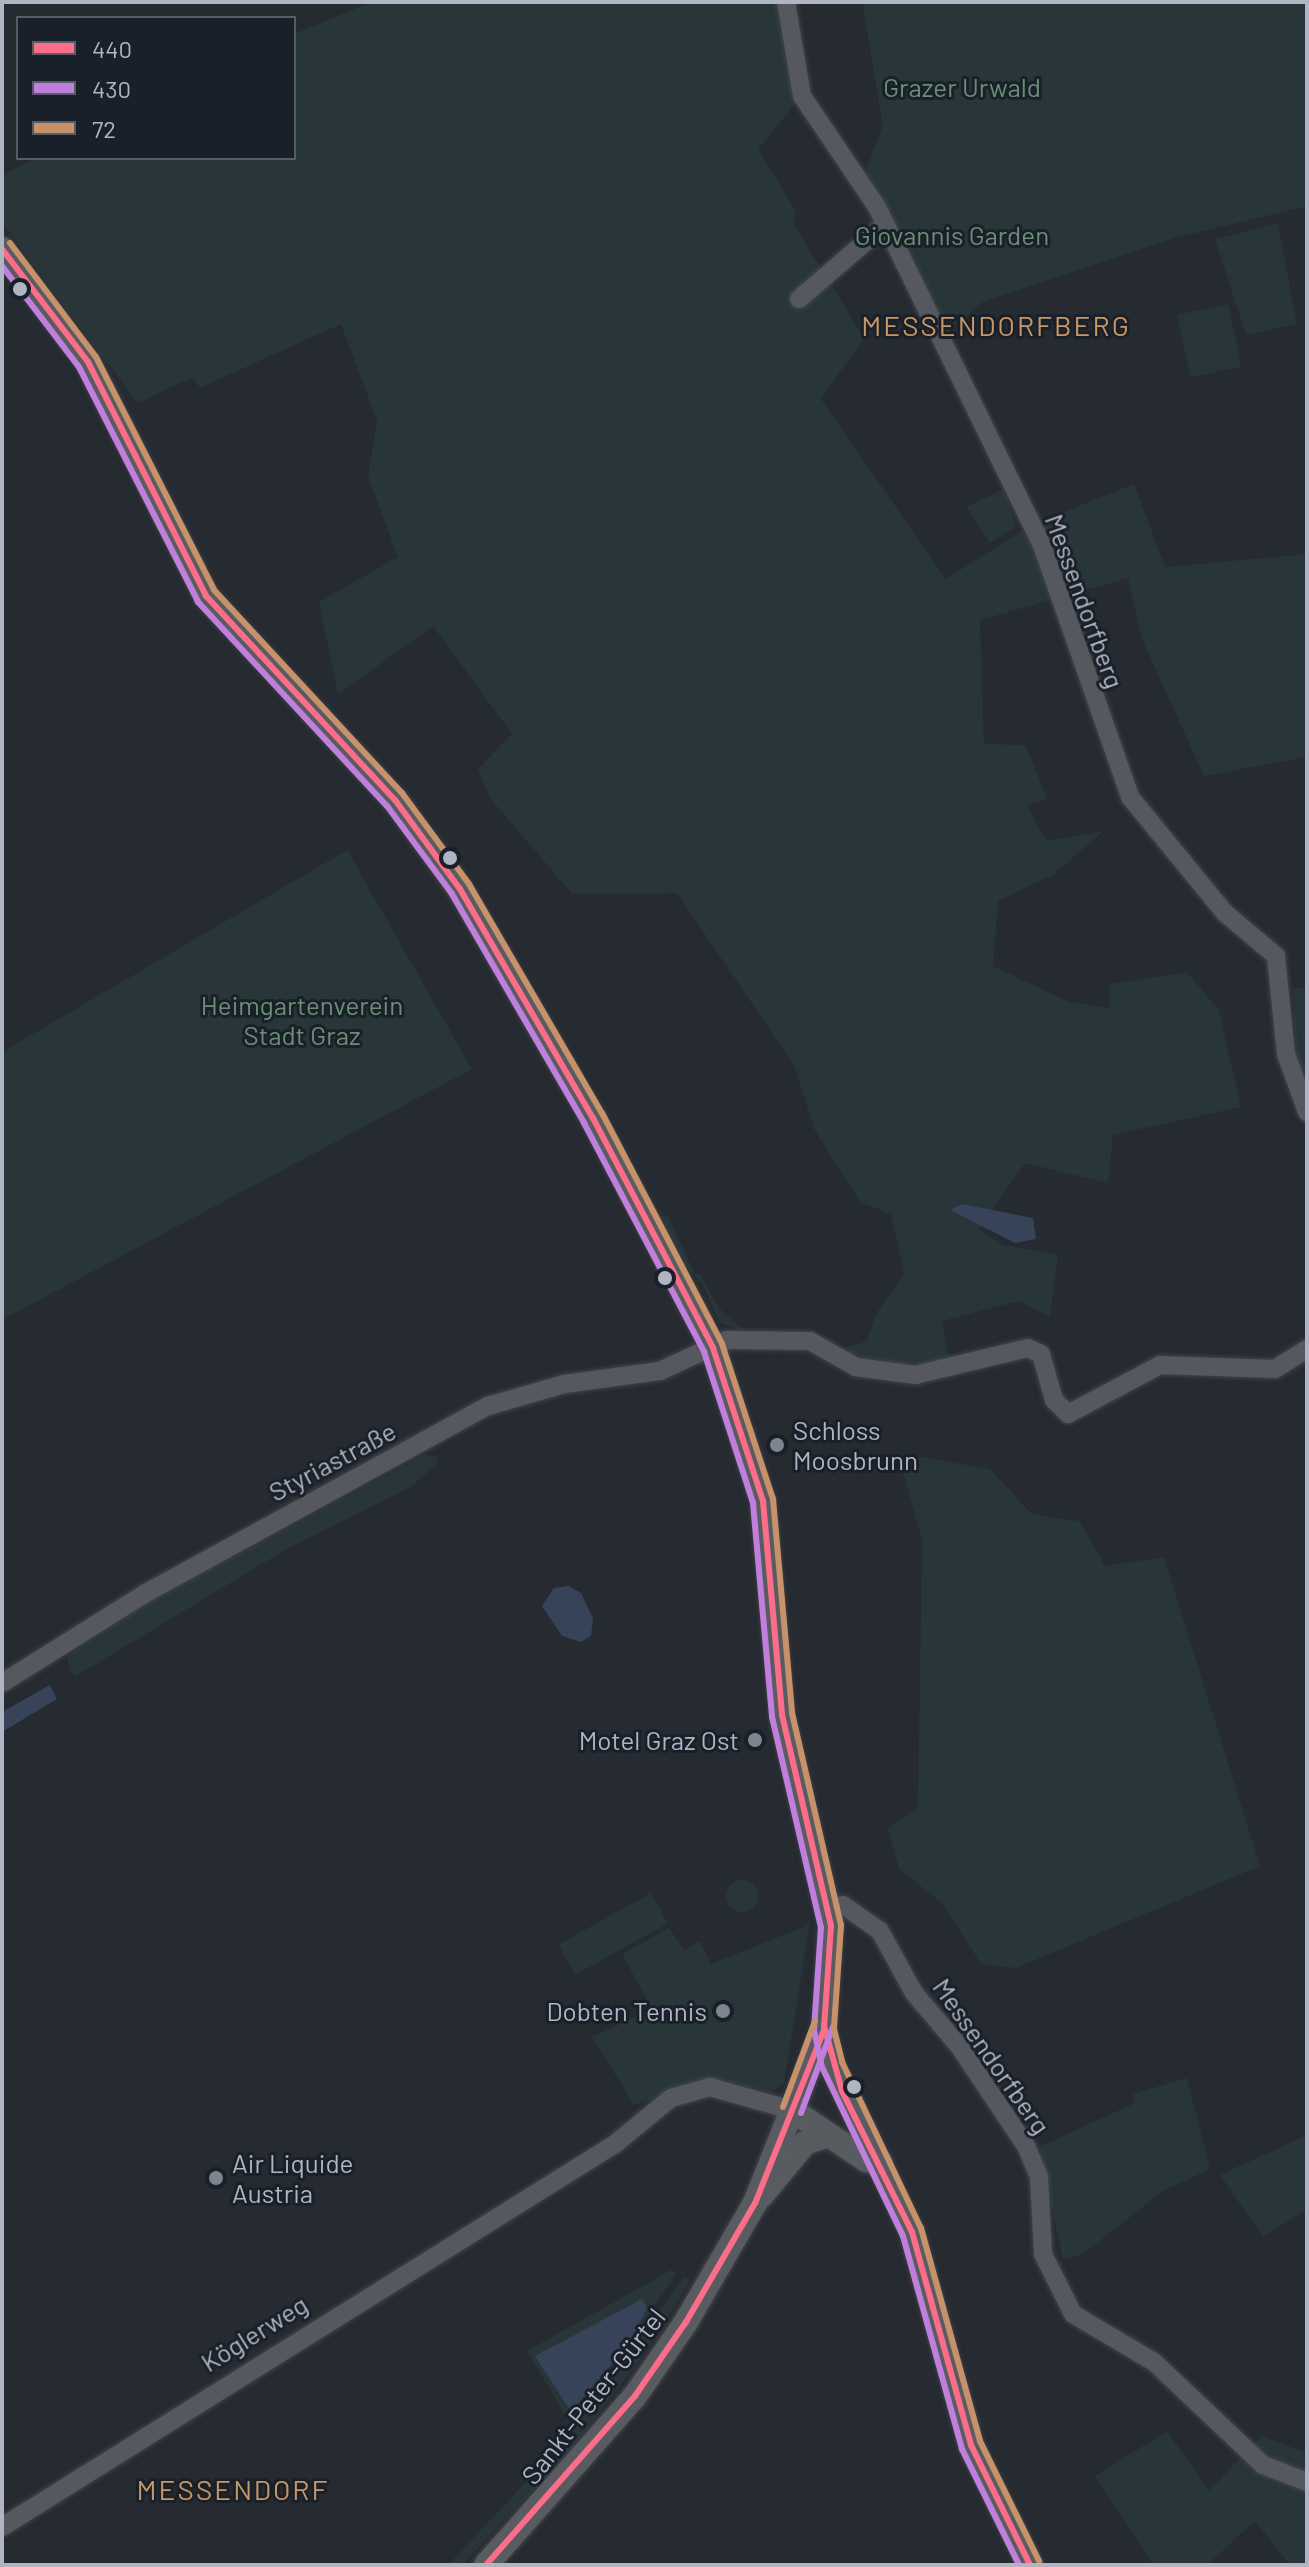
<!DOCTYPE html>
<html>
<head>
<meta charset="utf-8">
<style>
	body { margin:0 }
	#map { position:relative; width:1309px; height:2567px; overflow:hidden; background:#262a31; font-family:Barlow,sans-serif }
	div>[style] { position:absolute }
	.green>* { inset:0; background:#283639; transform-origin:0 0 }
	.round { border-radius:50% }
	.water>* { inset:0; background:#374359 }
	.roads { filter:drop-shadow(0 0 2px #424449) drop-shadow(0 0 2px #424449) }
	.minor>* { height:18px; margin:-9px; padding:0 9px; transform-origin:9px; border-radius:9px; background:#55585f }
	.major>* { height:24px; margin:-12px; padding:0 12px; transform-origin:12px; border-radius:12px; background:#585b60 }
	.bus-1>* { height:6px; margin:-3px; padding:0 3px; transform-origin:3px; border-radius:3px; background:#fb6d88 }
	.bus-2>* { height:6px; margin:-3px; padding:0 3px; transform-origin:3px; border-radius:3px; background:#c07fdc }
	.bus-3>* { height:6px; margin:-3px; padding:0 3px; transform-origin:3px; border-radius:3px; background:#c7916a }
	.dots>* { width:22px; height:22px; translate:-50% -50%; box-sizing:border-box; border:4px solid #1a202a; border-radius:50% }
	span { translate:-50% -50%; white-space:nowrap; text-align:center; line-height:1.15; -webkit-text-stroke:6px #1a202a; paint-order:stroke }
	.park-label { font-size:26px; color:#699075 }
	.street-label { font-size:26px; color:#afb5c2 }
	.poi-label { font-size:26px; color:#afb5c2 }
	.left { translate:0 -50%; text-align:left }
	.right { translate:-100% -50%; text-align:right }
	.neighbourhood-label { font-size:28px; color:#c89765; letter-spacing:2px }
	.frame { position:absolute; inset:0; border:4px solid #afb5c2; pointer-events:none }
	.legend { position:absolute; left:16px; top:16px; width:280px; height:144px; box-sizing:border-box; background:#1a202a; border:2px solid #565c67; margin:0; padding:10px 14px; list-style:none; font-size:24px; color:#afb5c2 }
	.legend li { display:flex; align-items:center; gap:16px; height:40px }
	.legend b { width:40px; border:2px solid #565c67 }
</style>
</head>
<body>
<div id="map">
	<div class="green">
		<div style="clip-path:polygon(372px 2px,786px 2px,802px 96px,758px 149px,796px 211px,793px 223px,864px 338px,821px 399px,946px 579px,1031px 525px,1134px 484px,1165px 567px,1307px 554px,1307px 757px,1204px 776px,1141px 637px,1128px 578px,980px 620px,984px 744px,1026px 745px,1047px 799px,1027px 805px,1046px 841px,1104px 831px,1053px 875px,998px 901px,993px 966px,1069px 1002px,1109px 1008px,1110px 984px,1187px 972px,1219px 1010px,1241px 1107px,1113px 1135px,1108px 1183px,1025px 1163px,979px 1229px,1003px 1245px,1058px 1255px,1050px 1317px,1019px 1301px,942px 1321px,950px 1363px,934px 1381px,859px 1376px,842px 1349px,867px 1341px,876px 1314px,904px 1274px,891px 1214px,860px 1202px,814px 1129px,795px 1067px,677px 893px,572px 894px,490px 798px,478px 769px,512px 734px,433px 626px,338px 694px,319px 602px,398px 557px,368px 477px,377px 421px,341px 324px,200px 388px,193px 377px,138px 403px,2px 223px,2px 175px,36px 158px,294px 158px,294px 34px)"></div>
		<div style="clip-path:polygon(868px 2px,1307px 2px,1307px 206px,1175px 238px,983px 302px,946px 332px,862px 179px,883px 125px,863px 8px)"></div>
		<div style="clip-path:polygon(1278px 223px,1297px 324px,1246px 335px,1215px 239px)"></div>
		<div style="left:1228px;top:304px;width:64px;height:52px;rotate:78deg"></div>
		<div style="clip-path:polygon(1004px 489px,1016px 526px,990px 543px,966px 507px)"></div>
		<div style="clip-path:polygon(347px 850px,472px 1069px,2px 1320px,2px 1052px)"></div>
		<div style="clip-path:polygon(1307px 987px,1307px 1093px,1297px 1080px,1293px 989px)"></div>
		<div style="clip-path:polygon(667px 1214px,695px 1274px,699px 1273px,720px 1309px,746px 1332px,719px 1322px,703px 1284px,681px 1261px,652px 1219px)"></div>
		<div style="clip-path:polygon(898px 1453px,990px 1469px,1032px 1514px,1079px 1521px,1105px 1566px,1164px 1557px,1260px 1866px,1016px 1968px,981px 1964px,942px 1903px,899px 1869px,888px 1829px,918px 1808px,922px 1541px)"></div>
		<div style="clip-path:polygon(425px 1455px,438px 1456px,436px 1465px,409px 1488px,285px 1550px,76px 1676px,70px 1672px,67px 1657px,141px 1607px)"></div>
		<div class="round" style="left:726px;top:1880px;width:32px;height:32px"></div>
		<div style="left:651px;top:1893px;width:35px;height:106px;rotate:61deg"></div>
		<div style="clip-path:polygon(811px 1916px,784px 2083px,771px 2092px,717px 2079px,634px 2105px,592px 2037px,652px 2009px,622px 1954px,669px 1928px,684px 1950px,700px 1941px,711px 1964px,806px 1926px)"></div>
		<div style="clip-path:polygon(1187px 2078px,1210px 2169px,1163px 2191px,1083px 2254px,1063px 2260px,1039px 2147px,1135px 2103px,1133px 2094px)"></div>
		<div style="clip-path:polygon(1307px 2135px,1307px 2209px,1263px 2237px,1220px 2175px)"></div>
		<div style="clip-path:polygon(671px 2270px,677px 2273px,627px 2347px,568px 2420px,527px 2351px)"></div>
		<div style="clip-path:polygon(684px 2277px,691px 2280px,642px 2357px,567px 2455px,462px 2565px,448px 2565px,559px 2447px)"></div>
		<div style="clip-path:polygon(1167px 2431px,1209px 2491px,1261px 2436px,1307px 2453px,1307px 2565px,1290px 2565px,1255px 2521px,1207px 2565px,1154px 2565px,1095px 2476px)"></div>
	</div>
	<div class="water">
		<div style="clip-path:polygon(962px 1204px,1033px 1218px,1036px 1239px,1015px 1243px,950px 1210px)"></div>
		<div style="clip-path:polygon(568px 1586px,581px 1593px,593px 1618px,591px 1636px,581px 1642px,562px 1636px,542px 1606px,554px 1588px)"></div>
		<div style="clip-path:polygon(50px 1685px,57px 1699px,2px 1732px,2px 1712px)"></div>
		<div style="clip-path:polygon(642px 2299px,647px 2308px,629px 2344px,571px 2412px,535px 2356px)"></div>
	</div>
	<div class="roads">
		<div class="minor">
			<div style="left:786px;top:2px;width:95px;rotate:80.3deg"></div>
			<div style="left:802px;top:96px;width:134px;rotate:56deg"></div>
			<div style="left:877px;top:207px;width:379px;rotate:64deg"></div>
			<div style="left:1043px;top:548px;width:264px;rotate:70.7deg"></div>
			<div style="left:1130px;top:797px;width:150px;rotate:50.7deg"></div>
			<div style="left:1225px;top:913px;width:67px;rotate:40.1deg"></div>
			<div style="left:1276px;top:956px;width:99px;rotate:84.2deg"></div>
			<div style="left:1286px;top:1054px;width:62px;rotate:70.1deg"></div>
			<div style="left:799px;top:299px;width:113px;rotate:-40.7deg"></div>
			<div style="left:2px;top:1683px;width:170px;rotate:-32deg"></div>
			<div style="left:146px;top:1593px;width:390px;rotate:-28.7deg"></div>
			<div style="left:488px;top:1406px;width:79px;rotate:-16.1deg"></div>
			<div style="left:564px;top:1384px;width:97px;rotate:-7.7deg"></div>
			<div style="left:660px;top:1371px;width:74px;rotate:-24.8deg"></div>
			<div style="left:727px;top:1340px;width:83px;rotate:0.7deg"></div>
			<div style="left:810px;top:1341px;width:53px;rotate:29.5deg"></div>
			<div style="left:856px;top:1367px;width:60px;rotate:7.7deg"></div>
			<div style="left:915px;top:1375px;width:116px;rotate:-13.4deg"></div>
			<div style="left:1028px;top:1348px;width:14px;rotate:25deg"></div>
			<div style="left:1041px;top:1354px;width:48px;rotate:74.2deg"></div>
			<div style="left:1054px;top:1400px;width:20px;rotate:45deg"></div>
			<div style="left:1068px;top:1414px;width:104px;rotate:-28deg"></div>
			<div style="left:1160px;top:1365px;width:115px;rotate:2deg"></div>
			<div style="left:1275px;top:1369px;width:38px;rotate:-32deg"></div>
			<div style="left:829px;top:1907px;width:14px;rotate:-8deg"></div>
			<div style="left:843px;top:1905px;width:45px;rotate:35.1deg"></div>
			<div style="left:880px;top:1931px;width:71px;rotate:61.3deg"></div>
			<div style="left:914px;top:1993px;width:70px;rotate:49.7deg"></div>
			<div style="left:959px;top:2046px;width:120px;rotate:56.2deg"></div>
			<div style="left:1026px;top:2146px;width:34px;rotate:67deg"></div>
			<div style="left:1039px;top:2177px;width:77px;rotate:87deg"></div>
			<div style="left:1043px;top:2254px;width:67px;rotate:63.4deg"></div>
			<div style="left:1073px;top:2314px;width:94px;rotate:30.7deg"></div>
			<div style="left:1154px;top:2362px;width:150px;rotate:43.4deg"></div>
			<div style="left:1263px;top:2465px;width:47px;rotate:21.1deg"></div>
			<div style="left:2px;top:2527px;width:723px;rotate:-32deg"></div>
			<div style="left:615px;top:2144px;width:72px;rotate:-39.4deg"></div>
			<div style="left:671px;top:2098px;width:41px;rotate:-15.8deg"></div>
			<div style="left:710px;top:2087px;width:85px;rotate:15.7deg"></div>
		</div>
		<div class="major">
			<div style="left:2px;top:249px;width:142px;rotate:52.7deg"></div>
			<div style="left:88px;top:362px;width:262px;rotate:63.2deg"></div>
			<div style="left:206px;top:596px;width:278px;rotate:47.2deg"></div>
			<div style="left:395px;top:800px;width:110px;rotate:53.9deg"></div>
			<div style="left:460px;top:889px;width:265px;rotate:59.9deg"></div>
			<div style="left:593px;top:1118px;width:259px;rotate:62.4deg"></div>
			<div style="left:713px;top:1348px;width:161px;rotate:71.9deg"></div>
			<div style="left:763px;top:1501px;width:215px;rotate:84.9deg"></div>
			<div style="left:782px;top:1715px;width:217px;rotate:76.9deg"></div>
			<div style="left:831px;top:1926px;width:104px;rotate:93.9deg"></div>
			<div style="left:824px;top:2030px;width:36px;rotate:77deg"></div>
			<div style="left:832px;top:2065px;width:185px;rotate:64.4deg"></div>
			<div style="left:912px;top:2232px;width:221px;rotate:74.5deg"></div>
			<div style="left:971px;top:2445px;width:134px;rotate:63.8deg"></div>
			<div style="left:792px;top:2110px;width:89px;rotate:34deg"></div>
			<div style="left:866px;top:2160px;width:15px;rotate:11deg"></div>
			<div style="left:762px;top:2195px;width:67px;rotate:-50.4deg"></div>
			<div style="left:805px;top:2143px;width:21px;rotate:-19deg"></div>
			<div style="left:486px;top:2565px;width:225px;rotate:-48.6deg"></div>
			<div style="left:635px;top:2396px;width:90px;rotate:-55.4deg"></div>
			<div style="left:686px;top:2322px;width:138px;rotate:-59.9deg"></div>
			<div style="left:755px;top:2203px;width:186px;rotate:-68.3deg"></div>
		</div>
	</div>
	<div class="bus-1">
		<div style="left:2px;top:249px;width:142px;rotate:52.7deg"></div>
		<div style="left:88px;top:362px;width:262px;rotate:63.2deg"></div>
		<div style="left:206px;top:596px;width:278px;rotate:47.2deg"></div>
		<div style="left:395px;top:800px;width:110px;rotate:53.9deg"></div>
		<div style="left:460px;top:889px;width:265px;rotate:59.9deg"></div>
		<div style="left:593px;top:1118px;width:259px;rotate:62.4deg"></div>
		<div style="left:713px;top:1348px;width:161px;rotate:71.9deg"></div>
		<div style="left:763px;top:1501px;width:215px;rotate:84.9deg"></div>
		<div style="left:782px;top:1715px;width:217px;rotate:76.9deg"></div>
		<div style="left:831px;top:1926px;width:104px;rotate:93.9deg"></div>
		<div style="left:824px;top:2030px;width:186px;rotate:111.7deg"></div>
		<div style="left:755px;top:2203px;width:138px;rotate:120.1deg"></div>
		<div style="left:686px;top:2322px;width:90px;rotate:124.6deg"></div>
		<div style="left:635px;top:2396px;width:225px;rotate:131.4deg"></div>
		<div style="left:824px;top:2026px;width:67px;rotate:74.5deg"></div>
		<div style="left:842px;top:2091px;width:157px;rotate:63.6deg"></div>
		<div style="left:912px;top:2232px;width:221px;rotate:74.5deg"></div>
		<div style="left:971px;top:2445px;width:134px;rotate:63.8deg"></div>
	</div>
	<div class="bus-2">
		<div style="left:2px;top:266px;width:127px;rotate:52.7deg"></div>
		<div style="left:79px;top:367px;width:263px;rotate:63.1deg"></div>
		<div style="left:198px;top:602px;width:278px;rotate:47.2deg"></div>
		<div style="left:387px;top:806px;width:109px;rotate:53.5deg"></div>
		<div style="left:452px;top:894px;width:264px;rotate:60deg"></div>
		<div style="left:584px;top:1123px;width:259px;rotate:62.3deg"></div>
		<div style="left:704px;top:1352px;width:159px;rotate:72deg"></div>
		<div style="left:753px;top:1503px;width:215px;rotate:84.9deg"></div>
		<div style="left:772px;top:1717px;width:216px;rotate:76.9deg"></div>
		<div style="left:821px;top:1927px;width:103px;rotate:93.9deg"></div>
		<div style="left:814px;top:2030px;width:38px;rotate:78deg"></div>
		<div style="left:822px;top:2067px;width:187px;rotate:64.4deg"></div>
		<div style="left:903px;top:2236px;width:221px;rotate:74.5deg"></div>
		<div style="left:962px;top:2449px;width:129px;rotate:63.8deg"></div>
		<div style="left:801px;top:2113px;width:92px;rotate:-69.6deg"></div>
	</div>
	<div class="bus-3">
		<div style="left:10px;top:243px;width:143px;rotate:53deg"></div>
		<div style="left:96px;top:357px;width:261px;rotate:63.1deg"></div>
		<div style="left:214px;top:590px;width:277px;rotate:47.2deg"></div>
		<div style="left:402px;top:793px;width:113px;rotate:53.6deg"></div>
		<div style="left:469px;top:884px;width:265px;rotate:59.9deg"></div>
		<div style="left:602px;top:1113px;width:260px;rotate:62.5deg"></div>
		<div style="left:722px;top:1344px;width:163px;rotate:71.8deg"></div>
		<div style="left:773px;top:1499px;width:215px;rotate:84.9deg"></div>
		<div style="left:792px;top:1713px;width:218px;rotate:77deg"></div>
		<div style="left:841px;top:1925px;width:104px;rotate:93.9deg"></div>
		<div style="left:834px;top:2029px;width:34px;rotate:76deg"></div>
		<div style="left:842px;top:2062px;width:184px;rotate:64.6deg"></div>
		<div style="left:921px;top:2228px;width:221px;rotate:74.5deg"></div>
		<div style="left:980px;top:2441px;width:134px;rotate:63.8deg"></div>
		<div style="left:783px;top:2107px;width:92px;rotate:-69.6deg"></div>
	</div>
	<div class="dots">
		<div style="left:20px;top:289px;background:#afb5c2"></div>
		<div style="left:450px;top:858px;background:#afb5c2"></div>
		<div style="left:665px;top:1278px;background:#afb5c2"></div>
		<div style="left:777px;top:1445px;background:#7f848f"></div>
		<div style="left:755px;top:1740px;background:#7f848f"></div>
		<div style="left:723px;top:2011px;background:#7f848f"></div>
		<div style="left:854px;top:2087px;background:#afb5c2"></div>
		<div style="left:216px;top:2178px;background:#7f848f"></div>
	</div>
	<div class="park-label">
		<span style="left:962px;top:87px">Grazer Urwald</span>
		<span style="left:952px;top:235px">Giovannis Garden</span>
		<span style="left:302px;top:1020px">Heimgartenverein<br>Stadt Graz</span>
	</div>
	<div class="street-label">
		<span style="left:1085px;top:601px;rotate:70deg">Messendorfberg</span>
		<span style="left:332px;top:1461px;rotate:-28deg">Styriastraße</span>
		<span style="left:992px;top:2056px;rotate:55deg">Messendorfberg</span>
		<span style="left:254px;top:2333px;rotate:-32deg">Köglerweg</span>
		<span style="left:593px;top:2396px;rotate:-52deg">Sankt-Peter-Gürtel</span>
	</div>
	<div class="poi-label">
		<span class="left" style="left:793px;top:1445px">Schloss<br>Moosbrunn</span>
		<span class="right" style="left:739px;top:1740px">Motel Graz Ost</span>
		<span class="right" style="left:707px;top:2011px">Dobten Tennis</span>
		<span class="left" style="left:232px;top:2178px">Air Liquide<br>Austria</span>
	</div>
	<div class="neighbourhood-label">
		<span style="left:996px;top:325px">MESSENDORFBERG</span>
		<span style="left:233px;top:2489px">MESSENDORF</span>
	</div>
	<div class="frame"></div>
	<ul class="legend">
	<li><b style="height:10px;background:#fb6d88"></b>440</li>
	<li><b style="height:10px;background:#c07fdc"></b>430</li>
	<li><b style="height:10px;background:#c7916a"></b>72</li>
	</ul>
</div>
</body>
</html>
